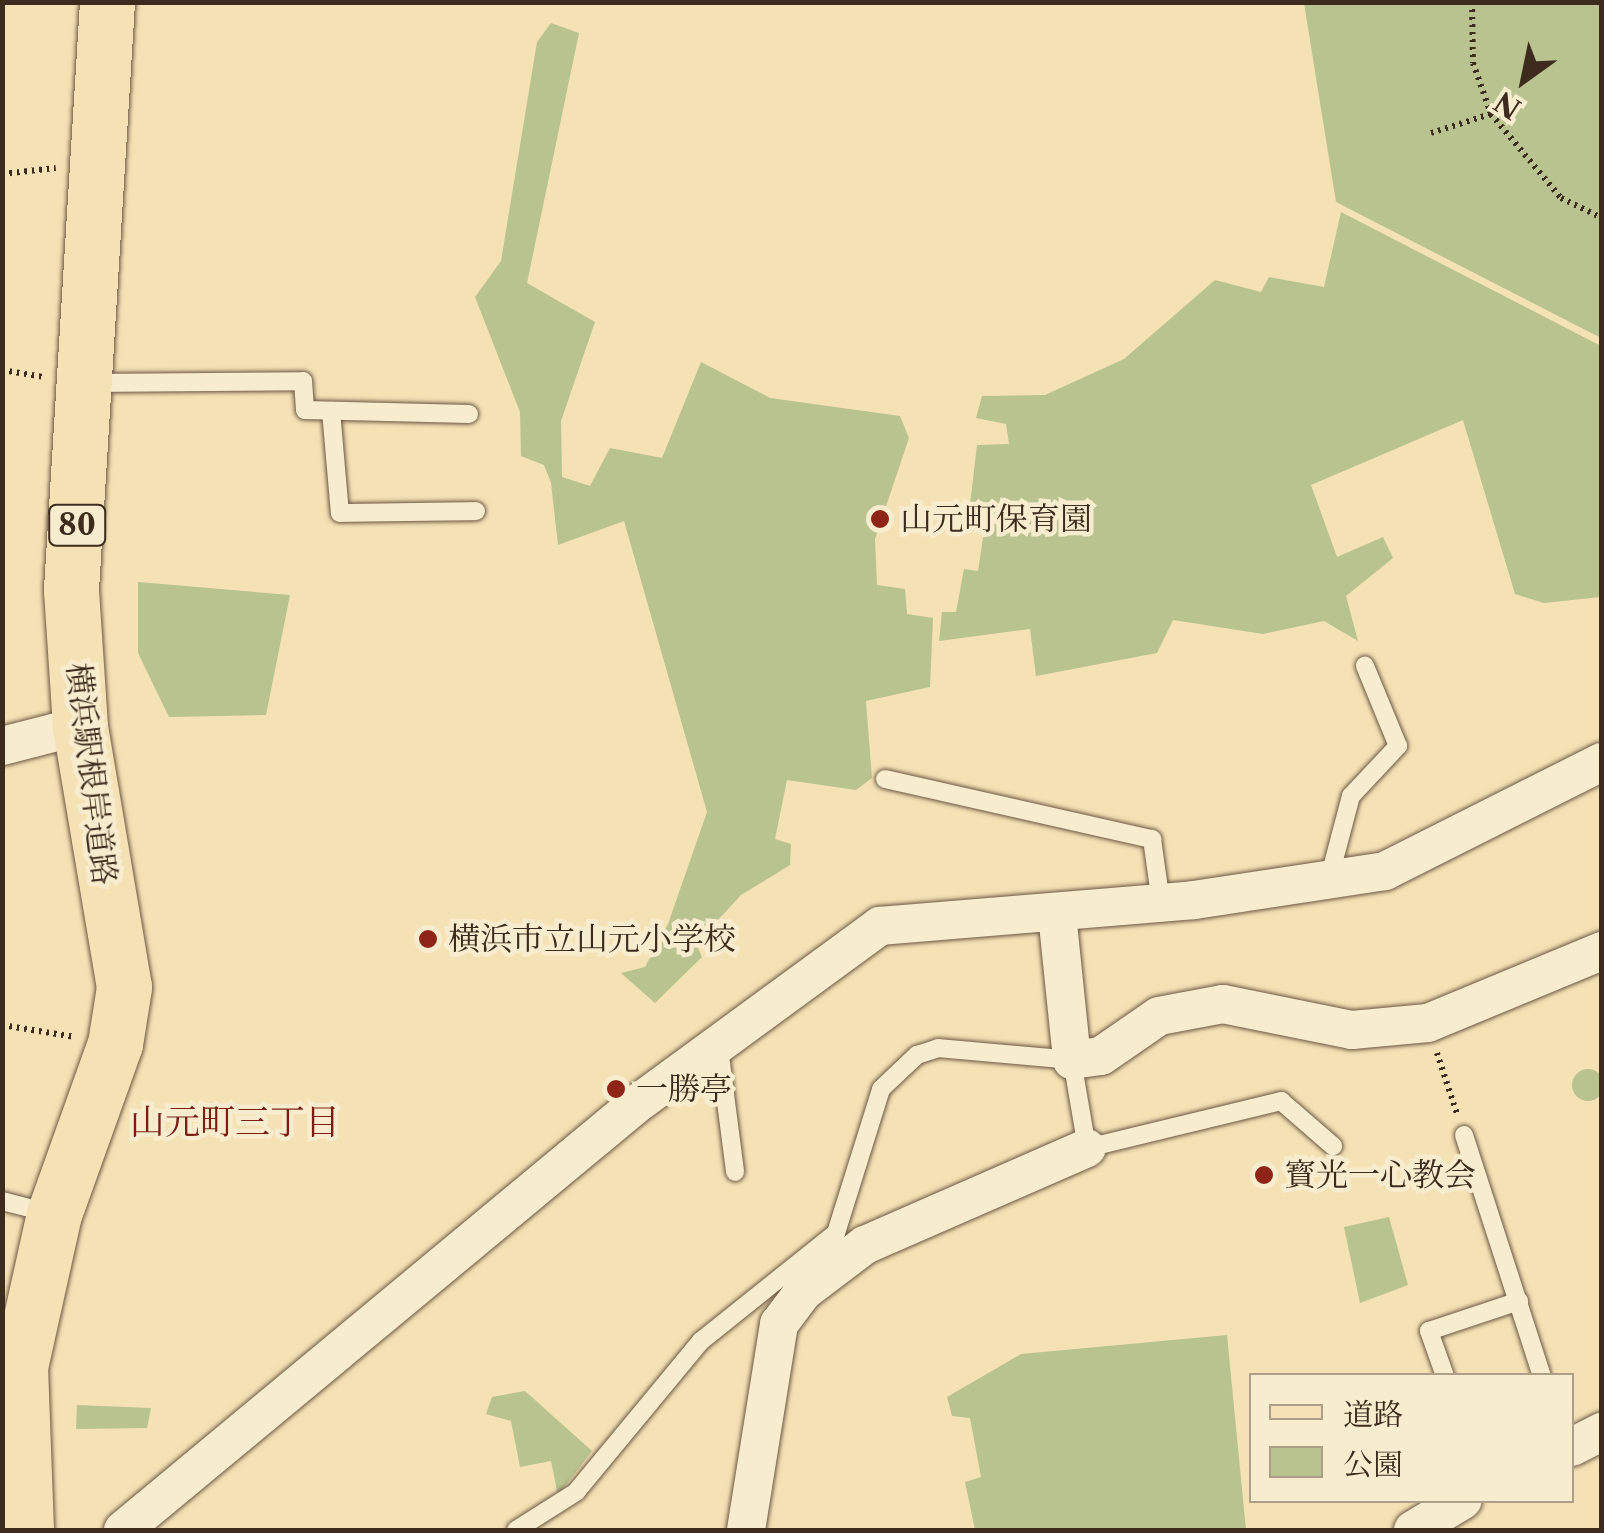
<!DOCTYPE html>
<html>
<head>
<meta charset="utf-8">
<style>
	body { margin:0 }
	#map { position:relative; width:1604px; height:1533px; overflow:hidden; background:#f4e1b4; font-family:"Libre Caslon Text","Noto Serif JP",serif }
	div>[style] { position:absolute }
	.green>* { inset:0; background:#b8c390 }
	.round { border-radius:50% }
	.path>* { height:6px; margin-top:-3px; transform-origin:0; background:repeating-linear-gradient(90deg,#3d2b1d 0 2.5px,transparent 0 7.5px) }
	.roads { filter:drop-shadow(0 0 2px #6b5843) drop-shadow(0 0 2px #6b5843) }
	.service>* { height:18px; margin:-9px; padding:0 9px; transform-origin:9px; border-radius:9px; background:#f8ecce }
	.minor>* { height:38px; margin:-19px; padding:0 19px; transform-origin:19px; border-radius:19px; background:#f8ecce }
	.primary>* { height:55px; margin:-27.5px; padding:0 27.5px; transform-origin:27.5px; border-radius:27.5px; background:#f4e1b4 }
	.dots>* { width:28px; height:28px; translate:-50% -50%; box-sizing:border-box; border:5px solid #f8ecce; border-radius:50% }
	span { translate:-50% -50%; white-space:nowrap; text-align:center; line-height:1.15; -webkit-text-stroke:9px #f8ecce; paint-order:stroke }
	.shield-label span { padding:2px 8px; background:#f8ecce; border:2px solid; border-radius:8px; -webkit-text-stroke-width:0 }
	.shield-label { font-size:30px; color:#3d2b1d; font-weight:700 }
	.poi-label { font-size:32px; color:#3d2b1d }
	.left { translate:0 -50%; text-align:left }
	.street-label { font-size:32px; color:#3d2b1d }
	.neighbourhood-label { font-size:35px; color:#7a1f14 }
	.frame { position:absolute; inset:0; border:5px solid #3d2b1d; pointer-events:none }
	.legend { position:absolute; left:1249px; top:1373px; width:325px; height:130px; box-sizing:border-box; background:#f8ecce; border:2px solid #ad9f87; margin:0; padding:12px 18px; list-style:none; font-size:30px; color:#3d2b1d }
	.legend li { display:flex; align-items:center; gap:20px; height:50px }
	.legend b { width:50px; border:2px solid #ad9f87 }
	.north { position:absolute; left:1474px; top:30px; width:100px; height:100px; -webkit-text-stroke:8px #f8ecce; paint-order:stroke; rotate:213deg; font-size:28px; font-weight:700; line-height:40px; text-align:center; color:#3d2b1d }
	.north::after { content:''; display:block; margin:auto; width:35px; height:45px; background:#3d2b1d; clip-path:polygon(50% 0,100% 100%,50% 72%,0 100%) }
</style>
</head>
<body>
<div id="map">
	<div class="green">
		<div style="clip-path:polygon(1304px 3px,1601px 3px,1601px 338px,1336px 202px)"></div>
		<div style="clip-path:polygon(551px 23px,579px 33px,527px 283px,595px 322px,561px 421px,562px 477px,590px 486px,610px 448px,662px 458px,701px 362px,770px 398px,900px 416px,909px 438px,875px 539px,877px 585px,905px 589px,907px 614px,933px 618px,930px 687px,866px 701px,872px 778px,856px 790px,787px 780px,775px 839px,791px 844px,790px 865px,741px 895px,696px 944px,702px 957px,655px 1003px,621px 973px,645px 967px,668px 924px,707px 812px,624px 521px,558px 545px,551px 483px,544px 465px,521px 456px,520px 412px,475px 297px,501px 261px,537px 42px)"></div>
		<div style="clip-path:polygon(1341px 212px,1601px 346px,1601px 597px,1544px 603px,1515px 594px,1463px 420px,1311px 485px,1337px 557px,1383px 537px,1393px 558px,1346px 596px,1358px 641px,1324px 621px,1263px 634px,1173px 620px,1157px 653px,1036px 676px,1030px 629px,939px 641px,942px 612px,956px 612px,964px 569px,978px 571px,984px 531px,967px 530px,977px 445px,1009px 444px,1006px 424px,976px 418px,982px 396px,1045px 395px,1124px 359px,1215px 280px,1261px 292px,1269px 277px,1324px 287px)"></div>
		<div style="clip-path:polygon(138px 582px,290px 595px,266px 715px,169px 717px,138px 653px)"></div>
		<div class="round" style="left:1572px;top:1069px;width:32px;height:32px"></div>
		<div style="clip-path:polygon(1389px 1217px,1408px 1285px,1360px 1303px,1344px 1227px)"></div>
		<div style="clip-path:polygon(1227px 1335px,1246px 1530px,975px 1530px,965px 1482px,981px 1477px,970px 1418px,952px 1416px,947px 1397px,1021px 1354px)"></div>
		<div style="clip-path:polygon(525px 1391px,592px 1451px,558px 1495px,551px 1461px,520px 1467px,511px 1421px,486px 1414px,492px 1397px)"></div>
		<div style="clip-path:polygon(77px 1405px,151px 1408px,147px 1428px,76px 1429px)"></div>
	</div>
	<div class="path">
		<div style="left:1472px;top:2px;width:61px;rotate:89.1deg"></div>
		<div style="left:1473px;top:63px;width:54px;rotate:70.6deg"></div>
		<div style="left:1491px;top:114px;width:109px;rotate:50.2deg"></div>
		<div style="left:1561px;top:198px;width:46px;rotate:26deg"></div>
		<div style="left:1431px;top:133px;width:63px;rotate:-17.6deg"></div>
		<div style="left:2px;top:174px;width:54px;rotate:-6.3deg"></div>
		<div style="left:2px;top:370px;width:43px;rotate:9.5deg"></div>
		<div style="left:2px;top:1025px;width:74px;rotate:9.3deg"></div>
		<div style="left:1437px;top:1053px;width:67px;rotate:71.8deg"></div>
	</div>
	<div class="roads">
		<div class="service">
			<div style="left:90px;top:383px;width:213px;rotate:-0.5deg"></div>
			<div style="left:303px;top:381px;width:29px;rotate:86deg"></div>
			<div style="left:305px;top:410px;width:164px;rotate:1.4deg"></div>
			<div style="left:331px;top:411px;width:102px;rotate:85deg"></div>
			<div style="left:340px;top:513px;width:136px;rotate:-0.8deg"></div>
			<div style="left:885px;top:779px;width:274px;rotate:12.7deg"></div>
			<div style="left:1152px;top:839px;width:65px;rotate:82deg"></div>
			<div style="left:1329px;top:879px;width:86px;rotate:-75.2deg"></div>
			<div style="left:1351px;top:796px;width:69px;rotate:-46.8deg"></div>
			<div style="left:1398px;top:746px;width:87px;rotate:-112.4deg"></div>
			<div style="left:719px;top:1048px;width:125px;rotate:82.6deg"></div>
			<div style="left:1464px;top:1135px;width:253px;rotate:72.1deg"></div>
			<div style="left:2px;top:1201px;width:49px;rotate:14.3deg"></div>
			<div style="left:1445px;top:1376px;width:48px;rotate:-109.6deg"></div>
			<div style="left:1429px;top:1331px;width:95px;rotate:-18.4deg"></div>
			<div style="left:516px;top:1530px;width:71px;rotate:-32.3deg"></div>
			<div style="left:576px;top:1492px;width:196px;rotate:-50.4deg"></div>
			<div style="left:701px;top:1341px;width:173px;rotate:-38.7deg"></div>
			<div style="left:836px;top:1233px;width:151px;rotate:-72.6deg"></div>
			<div style="left:881px;top:1089px;width:50px;rotate:-43.4deg"></div>
			<div style="left:917px;top:1055px;width:22px;rotate:-18deg"></div>
			<div style="left:938px;top:1048px;width:135px;rotate:5.1deg"></div>
			<div style="left:1072px;top:1060px;width:89px;rotate:80.3deg"></div>
			<div style="left:1087px;top:1148px;width:200px;rotate:-13.6deg"></div>
			<div style="left:1281px;top:1101px;width:69px;rotate:40.9deg"></div>
		</div>
		<div class="minor">
			<div style="left:2px;top:746px;width:81px;rotate:-14.4deg"></div>
			<div style="left:1057px;top:914px;width:147px;rotate:84.1deg"></div>
			<div style="left:1072px;top:1060px;width:29px;rotate:-8deg"></div>
			<div style="left:1101px;top:1056px;width:70px;rotate:-34.6deg"></div>
			<div style="left:1159px;top:1016px;width:65px;rotate:-10.6deg"></div>
			<div style="left:1223px;top:1004px;width:132px;rotate:11.4deg"></div>
			<div style="left:1352px;top:1030px;width:76px;rotate:-5.3deg"></div>
			<div style="left:1428px;top:1023px;width:188px;rotate:-22.5deg"></div>
			<div style="left:1572px;top:1447px;width:34px;rotate:-27deg"></div>
			<div style="left:123px;top:1530px;width:664px;rotate:-39.68deg"></div>
			<div style="left:634px;top:1106px;width:305px;rotate:-36.2deg"></div>
			<div style="left:880px;top:926px;width:315px;rotate:-4.7deg"></div>
			<div style="left:1194px;top:900px;width:193px;rotate:-8.6deg"></div>
			<div style="left:1385px;top:871px;width:243px;rotate:-26.7deg"></div>
			<div style="left:746px;top:1530px;width:209px;rotate:-80.9deg"></div>
			<div style="left:779px;top:1324px;width:40px;rotate:-53deg"></div>
			<div style="left:803px;top:1292px;width:78px;rotate:-37.2deg"></div>
			<div style="left:865px;top:1245px;width:242px;rotate:-23.6deg"></div>
			<div style="left:1413px;top:1530px;width:58px;rotate:-31deg"></div>
		</div>
		<div class="primary">
			<div style="left:26px;top:1530px;width:163px;rotate:-92.1deg"></div>
			<div style="left:20px;top:1367px;width:157px;rotate:-77.5deg"></div>
			<div style="left:54px;top:1214px;width:181px;rotate:-70.3deg"></div>
			<div style="left:115px;top:1044px;width:58px;rotate:-81deg"></div>
			<div style="left:124px;top:987px;width:265px;rotate:-99.6deg"></div>
			<div style="left:80px;top:726px;width:137px;rotate:-93.8deg"></div>
			<div style="left:71px;top:589px;width:588px;rotate:-86.49deg"></div>
		</div>
	</div>
	<div class="dots">
		<div style="left:880px;top:519px;background:#8f2418"></div>
		<div style="left:428px;top:939px;background:#8f2418"></div>
		<div style="left:616px;top:1089px;background:#8f2418"></div>
		<div style="left:1264px;top:1175px;background:#8f2418"></div>
	</div>
	<div class="shield-label">
		<span style="left:77px;top:525px">80</span>
	</div>
	<div class="poi-label">
		<span class="left" style="left:900px;top:519px">山元町保育園</span>
		<span class="left" style="left:448px;top:939px">横浜市立山元小学校</span>
		<span class="left" style="left:636px;top:1089px">一勝亭</span>
		<span class="left" style="left:1284px;top:1175px">寳光一心教会</span>
	</div>
	<div class="street-label">
		<span style="left:91px;top:774px;rotate:83deg">横浜駅根岸道路</span>
	</div>
	<div class="neighbourhood-label">
		<span style="left:235px;top:1122px">山元町三丁目</span>
	</div>
	<div class="frame"></div>
	<ul class="legend">
	<li><b style="height:12px;background:#f4e1b4"></b>道路</li>
	<li><b style="height:28px;background:#b8c390"></b>公園</li>
	</ul>
	<div class="north">N</div>
</div>
</body>
</html>
